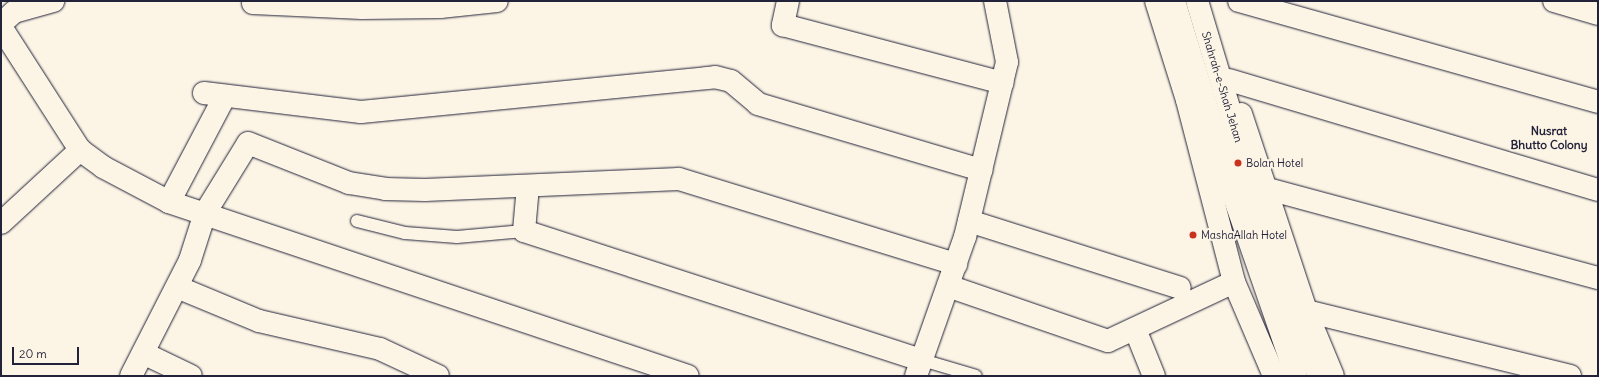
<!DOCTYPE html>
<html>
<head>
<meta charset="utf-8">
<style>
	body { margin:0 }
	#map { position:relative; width:1599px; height:377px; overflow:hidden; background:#fcf5e5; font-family:Delius,sans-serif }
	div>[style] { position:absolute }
	.roads { filter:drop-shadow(0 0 1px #22223b) drop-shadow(0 0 1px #22223b) }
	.lane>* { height:12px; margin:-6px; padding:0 6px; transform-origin:6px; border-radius:6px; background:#fcf5e5 }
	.street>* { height:22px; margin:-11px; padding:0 11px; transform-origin:11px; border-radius:11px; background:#fcf5e5 }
	.secondary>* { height:22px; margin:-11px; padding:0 11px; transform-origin:11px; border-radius:11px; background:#fcf5e5 }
	.dots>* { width:11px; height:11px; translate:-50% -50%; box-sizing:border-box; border:2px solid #fcf5e5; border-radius:50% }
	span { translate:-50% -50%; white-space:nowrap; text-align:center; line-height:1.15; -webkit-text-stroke:4px #fcf5e5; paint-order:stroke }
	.street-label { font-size:11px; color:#22223b }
	.poi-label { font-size:11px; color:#22223b }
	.left { translate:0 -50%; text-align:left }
	.neighbourhood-label { font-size:12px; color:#22223b; font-weight:700 }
	.frame { position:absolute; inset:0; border:2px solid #22223b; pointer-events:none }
	.scale { position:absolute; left:12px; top:347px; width:67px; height:18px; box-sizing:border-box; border:2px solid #22223b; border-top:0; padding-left:5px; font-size:12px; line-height:14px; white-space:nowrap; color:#22223b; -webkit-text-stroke:3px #fcf5e5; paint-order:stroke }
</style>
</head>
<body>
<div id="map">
	<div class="roads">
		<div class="lane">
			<div style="left:357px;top:221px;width:49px;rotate:14deg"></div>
			<div style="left:405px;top:233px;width:52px;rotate:4.4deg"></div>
			<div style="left:457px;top:237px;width:67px;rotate:-5.1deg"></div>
			<div style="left:922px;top:360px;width:56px;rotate:16.5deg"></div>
		</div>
		<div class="street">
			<div style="left:788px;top:1px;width:25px;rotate:102deg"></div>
			<div style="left:783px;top:25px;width:227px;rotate:14.8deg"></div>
			<div style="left:1156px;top:1px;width:104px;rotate:72.6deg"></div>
			<div style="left:1187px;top:100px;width:188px;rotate:75.5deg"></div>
			<div style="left:1234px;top:282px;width:102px;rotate:66.9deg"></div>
			<div style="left:1239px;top:1px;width:373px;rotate:15.7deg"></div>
			<div style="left:1554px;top:1px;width:46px;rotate:16.5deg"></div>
			<div style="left:253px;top:3px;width:109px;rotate:2.6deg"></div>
			<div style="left:362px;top:8px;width:78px;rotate:-0.7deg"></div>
			<div style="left:440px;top:7px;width:57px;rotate:-6deg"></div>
			<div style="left:1px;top:24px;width:18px;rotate:-43deg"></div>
			<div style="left:14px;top:12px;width:41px;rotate:-15.8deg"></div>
			<div style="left:1px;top:27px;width:146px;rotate:57.3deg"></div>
			<div style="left:80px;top:150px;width:29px;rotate:36deg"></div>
			<div style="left:103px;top:167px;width:75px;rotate:27.9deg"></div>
			<div style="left:169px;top:202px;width:547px;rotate:18.53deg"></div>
			<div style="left:1229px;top:80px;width:385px;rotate:16.6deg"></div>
			<div style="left:204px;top:93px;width:158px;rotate:6.9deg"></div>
			<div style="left:361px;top:112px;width:356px;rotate:-5.6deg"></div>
			<div style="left:715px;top:77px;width:16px;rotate:14deg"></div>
			<div style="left:731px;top:81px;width:35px;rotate:40deg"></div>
			<div style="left:758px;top:104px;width:233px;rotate:16.5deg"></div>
			<div style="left:1241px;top:114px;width:207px;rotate:71.7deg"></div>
			<div style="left:1306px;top:311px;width:70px;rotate:67.4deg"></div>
			<div style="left:528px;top:186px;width:45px;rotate:95.1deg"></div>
			<div style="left:524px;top:231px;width:418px;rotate:18deg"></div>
			<div style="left:1268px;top:189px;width:342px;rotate:15.1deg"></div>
			<div style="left:169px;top:202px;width:120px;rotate:-62.2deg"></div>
			<div style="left:969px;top:221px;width:221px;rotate:17.6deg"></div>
			<div style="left:1px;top:223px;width:108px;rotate:-42.7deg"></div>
			<div style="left:948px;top:286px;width:169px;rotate:19deg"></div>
			<div style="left:1108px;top:341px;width:139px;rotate:-25.1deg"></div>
			<div style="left:177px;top:287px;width:89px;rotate:22.5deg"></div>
			<div style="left:259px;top:321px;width:124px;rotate:13deg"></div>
			<div style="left:380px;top:349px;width:64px;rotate:25deg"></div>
			<div style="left:1306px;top:311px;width:272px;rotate:13.8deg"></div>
			<div style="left:1135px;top:329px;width:51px;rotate:68deg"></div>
			<div style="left:143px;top:353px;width:53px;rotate:25.6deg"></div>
			<div style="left:131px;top:376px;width:130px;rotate:-63deg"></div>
			<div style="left:190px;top:260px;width:49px;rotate:-72.3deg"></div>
			<div style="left:205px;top:213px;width:82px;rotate:-58.4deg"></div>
			<div style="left:248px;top:143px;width:109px;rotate:21.6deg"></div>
			<div style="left:349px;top:183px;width:36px;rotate:9deg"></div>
			<div style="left:385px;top:189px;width:40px;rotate:1.4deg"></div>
			<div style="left:425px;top:190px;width:254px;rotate:-2.5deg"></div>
			<div style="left:679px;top:179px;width:290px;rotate:17.1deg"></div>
			<div style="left:916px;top:376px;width:147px;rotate:-70.6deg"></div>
			<div style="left:965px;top:237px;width:180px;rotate:-76.5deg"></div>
			<div style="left:1007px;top:62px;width:62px;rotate:-101.1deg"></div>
		</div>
		<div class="secondary">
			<div style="left:1174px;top:1px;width:199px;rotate:73deg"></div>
			<div style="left:1232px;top:191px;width:196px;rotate:70.9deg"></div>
			<div style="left:1197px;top:1px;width:191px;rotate:73.3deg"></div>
			<div style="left:1252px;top:184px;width:138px;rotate:71.4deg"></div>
			<div style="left:1296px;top:315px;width:65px;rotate:69.3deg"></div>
		</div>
	</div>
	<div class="dots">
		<div style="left:1238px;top:163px;background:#c8321e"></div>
		<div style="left:1193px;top:235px;background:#c8321e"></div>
	</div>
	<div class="street-label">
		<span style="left:1222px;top:87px;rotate:73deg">Shahrah-e-Shah Jehan</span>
	</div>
	<div class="poi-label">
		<span class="left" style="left:1246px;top:163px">Bolan Hotel</span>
		<span class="left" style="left:1201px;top:235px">MashaAllah Hotel</span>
	</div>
	<div class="neighbourhood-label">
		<span style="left:1549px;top:138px">Nusrat<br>Bhutto Colony</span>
	</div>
	<div class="frame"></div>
	<div class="scale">20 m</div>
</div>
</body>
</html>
